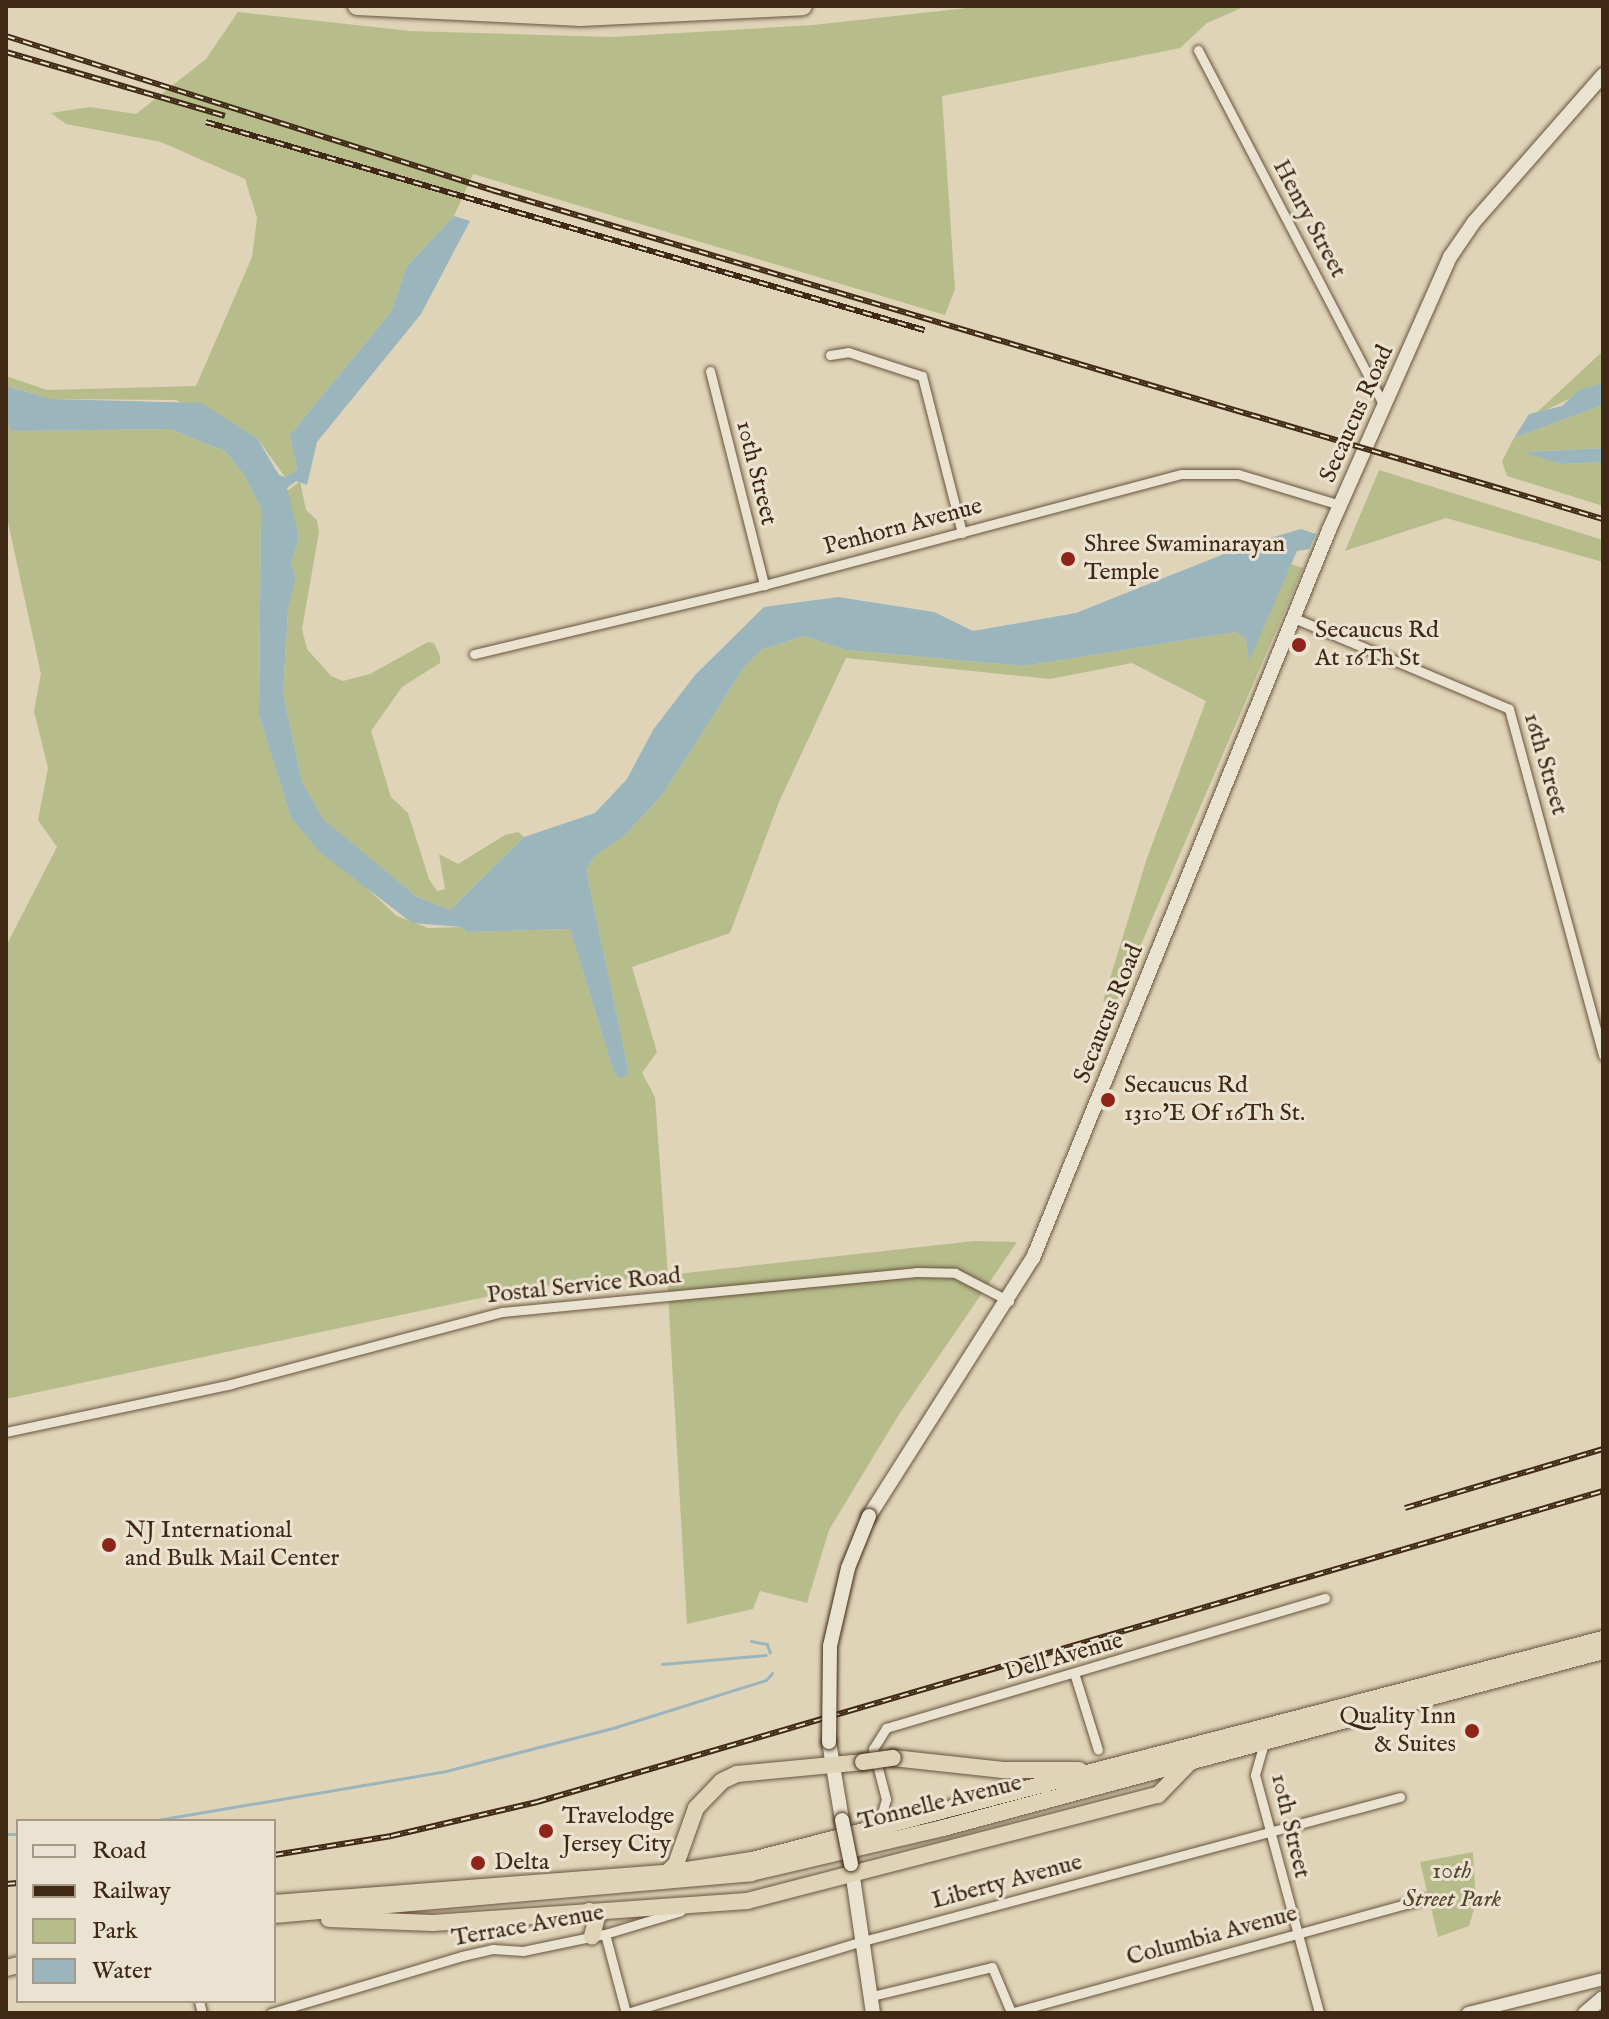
<!DOCTYPE html>
<html>
<head>
<meta charset="utf-8">
<style>
	body { margin:0 }
	#map { position:relative; width:1609px; height:2019px; overflow:hidden; background:#e0d4b8; font-family:"IM FELL English",serif }
	div>[style] { position:absolute }
	.green>* { inset:0; background:#b7bc8b }
	.water>* { inset:0; background:#9ab5bb }
	.stream>* { height:3px; margin:-1.5px; padding:0 1.5px; transform-origin:1.5px; border-radius:1.5px; background:#9ab5bb }
	.roads { filter:drop-shadow(0 0 2px #67543d) drop-shadow(0 0 2px #67543d) }
	.minor>* { height:9px; margin:-4.5px; padding:0 4.5px; transform-origin:4.5px; border-radius:4.5px; background:#ebe3d1 }
	.tertiary>* { height:12px; margin:-6px; padding:0 6px; transform-origin:6px; border-radius:6px; background:#ebe3d1 }
	.secondary>* { height:14px; margin:-7px; padding:0 7px; transform-origin:7px; border-radius:7px; background:#ebe3d1 }
	.trunk>* { height:16px; margin:-8px; padding:0 8px; transform-origin:8px; border-radius:8px; background:#e0d4b8 }
	.motorway>* { height:18px; margin:-9px; padding:0 9px; transform-origin:9px; border-radius:9px; background:#e0d4b8 }
	.rail>* { height:6px; margin-top:-3px; transform-origin:0; background:repeating-linear-gradient(90deg,#ebe3d1 0 9px,#3f2914 0 18px); box-sizing:border-box; border-block:2px solid #3f2914 }
	.bridges { filter:drop-shadow(0 0 2px #3f2914) drop-shadow(0 0 2px #3f2914) }
	.secondary-bridge>* { height:14px; margin:-7px; padding:0 7px; transform-origin:7px; border-radius:7px; background:#ebe3d1 }
	.trunk-bridge>* { height:16px; margin:-8px; padding:0 8px; transform-origin:8px; border-radius:8px; background:#e0d4b8 }
	.dots>* { width:22px; height:22px; translate:-50% -50%; box-sizing:border-box; border:4px solid #ebe3d1; border-radius:50% }
	span { translate:-50% -50%; white-space:nowrap; text-align:center; line-height:1.15; -webkit-text-stroke:6px #ebe3d1; paint-order:stroke }
	.street-label { font-size:24px; color:#3f2914 }
	.poi-label { font-size:24px; color:#3f2914 }
	.left { translate:0 -50%; text-align:left }
	.right { translate:-100% -50%; text-align:right }
	.park-label { font-size:24px; color:#57462c; font-style:italic }
	.frame { position:absolute; inset:0; border:8px solid #3f2914; pointer-events:none }
	.legend { position:absolute; left:16px; top:1819px; width:260px; height:184px; box-sizing:border-box; background:#ebe3d1; border:2px solid #a69985; margin:0; padding:10px 14px; list-style:none; font-size:24px; color:#3f2914 }
	.legend li { display:flex; align-items:center; gap:16px; height:40px }
	.legend b { width:40px; border:2px solid #a69985 }
</style>
</head>
<body>
<div id="map">
	<div class="green">
		<div style="clip-path:polygon(985px 6px,1246px 6px,1207px 23px,1180px 48px,942px 96px,955px 289px,945px 315px,473px 174px,454px 216px,407px 266px,391px 312px,290px 435px,297px 470px,285px 477px,257px 438px,176px 400px,51px 399px,6px 386px,6px 376px,47px 390px,196px 386px,252px 257px,257px 218px,245px 179px,161px 142px,66px 124px,51px 113px,90px 107px,136px 114px,206px 59px,238px 12px,410px 31px,613px 37px,813px 25px)"></div>
		<div style="clip-path:polygon(1603px 351px,1603px 383px,1533px 416px)"></div>
		<div style="clip-path:polygon(1603px 405px,1603px 448px,1524px 452px,1561px 464px,1603px 462px,1603px 506px,1507px 476px,1502px 461px,1514px 438px)"></div>
		<div style="clip-path:polygon(6px 417px,19px 431px,170px 429px,225px 451px,245px 476px,261px 509px,259px 715px,291px 818px,397px 916px,428px 928px,462px 927px,467px 932px,570px 929px,614px 1073px,621px 1078px,629px 1073px,586px 870px,595px 856px,624px 836px,663px 794px,743px 669px,761px 650px,804px 636px,846px 650px,1023px 666px,1236px 632px,1246px 639px,1249px 659px,1291px 564px,1303px 568px,1115px 1005px,1103px 1001px,1147px 858px,1206px 701px,1132px 663px,1050px 679px,846px 658px,779px 802px,730px 933px,632px 967px,657px 1052px,642px 1073px,655px 1097px,668px 1275px,974px 1241px,1017px 1242px,898px 1416px,829px 1530px,807px 1603px,760px 1591px,753px 1609px,687px 1624px,667px 1276px,532px 1287px,6px 1399px,6px 946px,57px 847px,38px 820px,48px 768px,34px 711px,41px 674px,6px 513px)"></div>
		<div style="clip-path:polygon(1379px 470px,1603px 540px,1603px 562px,1446px 518px,1345px 551px)"></div>
		<div style="clip-path:polygon(300px 481px,306px 510px,317px 520px,319px 532px,302px 629px,307px 649px,331px 676px,343px 681px,370px 674px,428px 642px,434px 643px,440px 656px,440px 663px,402px 687px,371px 731px,391px 797px,408px 813px,429px 879px,437px 891px,445px 889px,439px 854px,458px 864px,505px 835px,518px 832px,524px 837px,450px 910px,417px 897px,323px 820px,302px 782px,283px 693px,288px 609px,296px 577px,291px 563px,299px 538px,286px 492px)"></div>
		<div style="clip-path:polygon(1473px 1852px,1476px 1902px,1469px 1926px,1438px 1937px,1420px 1862px)"></div>
	</div>
	<div class="water">
		<div style="clip-path:polygon(454px 216px,470px 221px,421px 314px,317px 442px,307px 485px,296px 481px,287px 488px,299px 538px,291px 563px,296px 577px,288px 609px,283px 693px,302px 782px,323px 819px,417px 897px,450px 910px,524px 837px,595px 813px,627px 779px,653px 730px,695px 675px,764px 607px,838px 597px,934px 612px,973px 631px,1076px 613px,1249px 544px,1301px 529px,1316px 534px,1309px 549px,1297px 551px,1249px 661px,1246px 639px,1236px 632px,1023px 666px,846px 650px,804px 636px,761px 650px,743px 669px,663px 794px,624px 836px,595px 856px,586px 870px,629px 1073px,621px 1079px,614px 1073px,570px 929px,467px 932px,462px 927px,412px 923px,321px 853px,291px 818px,259px 715px,261px 509px,245px 476px,225px 451px,170px 429px,19px 431px,11px 430px,6px 417px,6px 386px,51px 399px,201px 403px,257px 438px,279px 475px,285px 477px,297px 470px,290px 435px,391px 312px,407px 266px)"></div>
		<div style="clip-path:polygon(1603px 383px,1603px 405px,1514px 438px,1529px 414px,1562px 406px,1579px 390px)"></div>
		<div style="clip-path:polygon(1603px 448px,1603px 462px,1561px 464px,1522px 452px)"></div>
	</div>
	<div class="stream">
		<div style="left:751px;top:1641px;width:16px;rotate:11deg"></div>
		<div style="left:767px;top:1644px;width:9px;rotate:72deg"></div>
		<div style="left:662px;top:1664px;width:104px;rotate:-4.9deg"></div>
		<div style="left:151px;top:1821px;width:299px;rotate:-9.6deg"></div>
		<div style="left:446px;top:1771px;width:176px;rotate:-14.5deg"></div>
		<div style="left:616px;top:1727px;width:157px;rotate:-17.4deg"></div>
		<div style="left:766px;top:1680px;width:9px;rotate:-49deg"></div>
		<div style="left:6px;top:1834px;width:12px"></div>
	</div>
	<div class="roads">
		<div class="minor">
			<div style="left:1198px;top:50px;width:402px;rotate:62.4deg"></div>
			<div style="left:830px;top:355px;width:18px;rotate:-9deg"></div>
			<div style="left:848px;top:352px;width:78px;rotate:18deg"></div>
			<div style="left:922px;top:376px;width:162px;rotate:75.7deg"></div>
			<div style="left:710px;top:371px;width:221px;rotate:75.8deg"></div>
			<div style="left:1294px;top:618px;width:233px;rotate:22.9deg"></div>
			<div style="left:1509px;top:709px;width:359px;rotate:74.8deg"></div>
			<div style="left:474px;top:654px;width:298px;rotate:-13.4deg"></div>
			<div style="left:764px;top:585px;width:432px;rotate:-14.9deg"></div>
			<div style="left:1182px;top:474px;width:56px"></div>
			<div style="left:1238px;top:474px;width:107px;rotate:16.9deg"></div>
			<div style="left:6px;top:1432px;width:230px;rotate:-12deg"></div>
			<div style="left:231px;top:1384px;width:280px;rotate:-14.9deg"></div>
			<div style="left:502px;top:1312px;width:416px;rotate:-5.5deg"></div>
			<div style="left:916px;top:1272px;width:39px;rotate:1deg"></div>
			<div style="left:955px;top:1273px;width:61px;rotate:27.4deg"></div>
			<div style="left:1075px;top:1676px;width:77px;rotate:72.7deg"></div>
			<div style="left:1264px;top:1743px;width:33px;rotate:106deg"></div>
			<div style="left:1255px;top:1775px;width:246px;rotate:74.9deg"></div>
			<div style="left:878px;top:1827px;width:29px;rotate:-74deg"></div>
			<div style="left:886px;top:1799px;width:52px;rotate:-104.6deg"></div>
			<div style="left:873px;top:1749px;width:25px;rotate:-58deg"></div>
			<div style="left:886px;top:1728px;width:458px;rotate:-16.5deg"></div>
			<div style="left:605px;top:1934px;width:82px;rotate:75.1deg"></div>
			<div style="left:872px;top:1996px;width:123px;rotate:-13.6deg"></div>
			<div style="left:992px;top:1967px;width:49px;rotate:67.1deg"></div>
			<div style="left:199px;top:2001px;width:12px;rotate:76deg"></div>
			<div style="left:271px;top:2013px;width:199px;rotate:-16.6deg"></div>
			<div style="left:462px;top:1956px;width:32px;rotate:-13deg"></div>
			<div style="left:493px;top:1949px;width:30px;rotate:4deg"></div>
			<div style="left:523px;top:1951px;width:84px;rotate:-11.7deg"></div>
			<div style="left:605px;top:1934px;width:79px;rotate:-16.8deg"></div>
			<div style="left:627px;top:2013px;width:247px;rotate:-17deg"></div>
			<div style="left:863px;top:1941px;width:556px;rotate:-15.01deg"></div>
			<div style="left:1010px;top:2013px;width:430px;rotate:-15.4deg"></div>
		</div>
		<div class="tertiary">
			<div style="left:1468px;top:2013px;width:139px;rotate:-14.1deg"></div>
		</div>
		<div class="secondary">
			<div style="left:869px;top:1516px;width:306px;rotate:-57.6deg"></div>
			<div style="left:1033px;top:1258px;width:786px;rotate:-67.87deg"></div>
			<div style="left:1329px;top:530px;width:299px;rotate:-66.1deg"></div>
			<div style="left:1450px;top:257px;width:42px;rotate:-55.6deg"></div>
			<div style="left:1474px;top:222px;width:196px;rotate:-48.7deg"></div>
			<div style="left:829px;top:1742px;width:79px;rotate:80.5deg"></div>
			<div style="left:851px;top:1864px;width:151px;rotate:81.6deg"></div>
			<div style="left:1585px;top:2013px;width:23px;rotate:-40deg"></div>
		</div>
		<div class="trunk">
			<div style="left:893px;top:1758px;width:111px;rotate:6.2deg"></div>
			<div style="left:1003px;top:1770px;width:76px"></div>
			<div style="left:667px;top:1873px;width:13px;rotate:-45deg"></div>
			<div style="left:676px;top:1864px;width:59px;rotate:-70.3deg"></div>
			<div style="left:696px;top:1808px;width:37px;rotate:-46deg"></div>
			<div style="left:722px;top:1781px;width:17px;rotate:-25deg"></div>
			<div style="left:737px;top:1774px;width:127px;rotate:-5.4deg"></div>
			<div style="left:274px;top:1903px;width:394px;rotate:-4.4deg"></div>
			<div style="left:667px;top:1873px;width:86px;rotate:-8.7deg"></div>
			<div style="left:752px;top:1860px;width:879px;rotate:-14.56deg"></div>
			<div style="left:589px;top:1911px;width:12px;rotate:55deg"></div>
			<div style="left:596px;top:1921px;width:16px;rotate:105deg"></div>
			<div style="left:274px;top:1915px;width:479px;rotate:-5deg"></div>
			<div style="left:751px;top:1873px;width:197px;rotate:-13.2deg"></div>
			<div style="left:943px;top:1828px;width:683px;rotate:-15.01deg"></div>
			<div style="left:329px;top:1919px;width:104px;rotate:2.2deg"></div>
			<div style="left:433px;top:1923px;width:315px;rotate:-4deg"></div>
			<div style="left:747px;top:1901px;width:424px;rotate:-14.5deg"></div>
			<div style="left:1158px;top:1795px;width:45px;rotate:-45.9deg"></div>
			<div style="left:6px;top:1968px;width:12px;rotate:-14deg"></div>
		</div>
		<div class="motorway">
			<div style="left:357px;top:6px;width:224px;rotate:2.8deg"></div>
			<div style="left:581px;top:17px;width:222px;rotate:-2.8deg"></div>
		</div>
	</div>
	<div class="rail">
		<div style="left:6px;top:36px;width:510px;rotate:17.58deg"></div>
		<div style="left:492px;top:190px;width:1159px;rotate:16.5deg"></div>
		<div style="left:6px;top:52px;width:228px;rotate:16.3deg"></div>
		<div style="left:206px;top:122px;width:748px;rotate:16.16deg"></div>
		<div style="left:1405px;top:1508px;width:207px;rotate:-16.6deg"></div>
		<div style="left:274px;top:1855px;width:119px;rotate:-9.2deg"></div>
		<div style="left:391px;top:1836px;width:150px;rotate:-13.1deg"></div>
		<div style="left:537px;top:1802px;width:1110px;rotate:-16.26deg"></div>
		<div style="left:6px;top:1884px;width:12px;rotate:-5deg"></div>
	</div>
	<div class="bridges">
		<div class="secondary-bridge">
			<div style="left:829px;top:1742px;width:96px;rotate:-89.4deg"></div>
			<div style="left:830px;top:1646px;width:80px;rotate:-77deg"></div>
			<div style="left:848px;top:1568px;width:56px;rotate:-68deg"></div>
			<div style="left:842px;top:1820px;width:45px;rotate:78.4deg"></div>
		</div>
		<div class="trunk-bridge">
			<div style="left:863px;top:1762px;width:30px;rotate:-8deg"></div>
		</div>
	</div>
	<div class="dots">
		<div style="left:1068px;top:559px;background:#8f2418"></div>
		<div style="left:1299px;top:645px;background:#8f2418"></div>
		<div style="left:1108px;top:1100px;background:#8f2418"></div>
		<div style="left:109px;top:1545px;background:#8f2418"></div>
		<div style="left:1472px;top:1731px;background:#8f2418"></div>
		<div style="left:546px;top:1831px;background:#8f2418"></div>
		<div style="left:478px;top:1863px;background:#8f2418"></div>
	</div>
	<div class="street-label">
		<span style="left:1309px;top:219px;rotate:62deg">Henry Street</span>
		<span style="left:1357px;top:414px;rotate:-66deg">Secaucus Road</span>
		<span style="left:756px;top:473px;rotate:76deg">10th Street</span>
		<span style="left:903px;top:527px;rotate:-15deg">Penhorn Avenue</span>
		<span style="left:1545px;top:764px;rotate:74deg">16th Street</span>
		<span style="left:1109px;top:1014px;rotate:-68deg">Secaucus Road</span>
		<span style="left:584px;top:1286px;rotate:-6deg">Postal Service Road</span>
		<span style="left:1064px;top:1657px;rotate:-16deg">Dell Avenue</span>
		<span style="left:940px;top:1803px;rotate:-14deg">Tonnelle Avenue</span>
		<span style="left:1290px;top:1826px;rotate:77deg">10th Street</span>
		<span style="left:1007px;top:1882px;rotate:-15deg">Liberty Avenue</span>
		<span style="left:528px;top:1926px;rotate:-10deg">Terrace Avenue</span>
		<span style="left:1212px;top:1936px;rotate:-15deg">Columbia Avenue</span>
	</div>
	<div class="poi-label">
		<span class="left" style="left:1084px;top:559px">Shree Swaminarayan<br>Temple</span>
		<span class="left" style="left:1315px;top:645px">Secaucus Rd<br>At 16Th St</span>
		<span class="left" style="left:1124px;top:1100px">Secaucus Rd<br>1310'E Of 16Th St.</span>
		<span class="left" style="left:125px;top:1545px">NJ International<br>and Bulk Mail Center</span>
		<span class="right" style="left:1456px;top:1731px">Quality Inn<br>&amp; Suites</span>
		<span class="left" style="left:562px;top:1831px">Travelodge<br>Jersey City</span>
		<span class="left" style="left:494px;top:1863px">Delta</span>
	</div>
	<div class="park-label">
		<span style="left:1452px;top:1886px">10th<br>Street Park</span>
	</div>
	<div class="frame"></div>
	<ul class="legend">
	<li><b style="height:10px;background:#ebe3d1"></b>Road</li>
	<li><b style="height:10px;background:#3f2914"></b>Railway</li>
	<li><b style="height:22px;background:#b7bc8b"></b>Park</li>
	<li><b style="height:22px;background:#9ab5bb"></b>Water</li>
	</ul>
</div>
</body>
</html>
